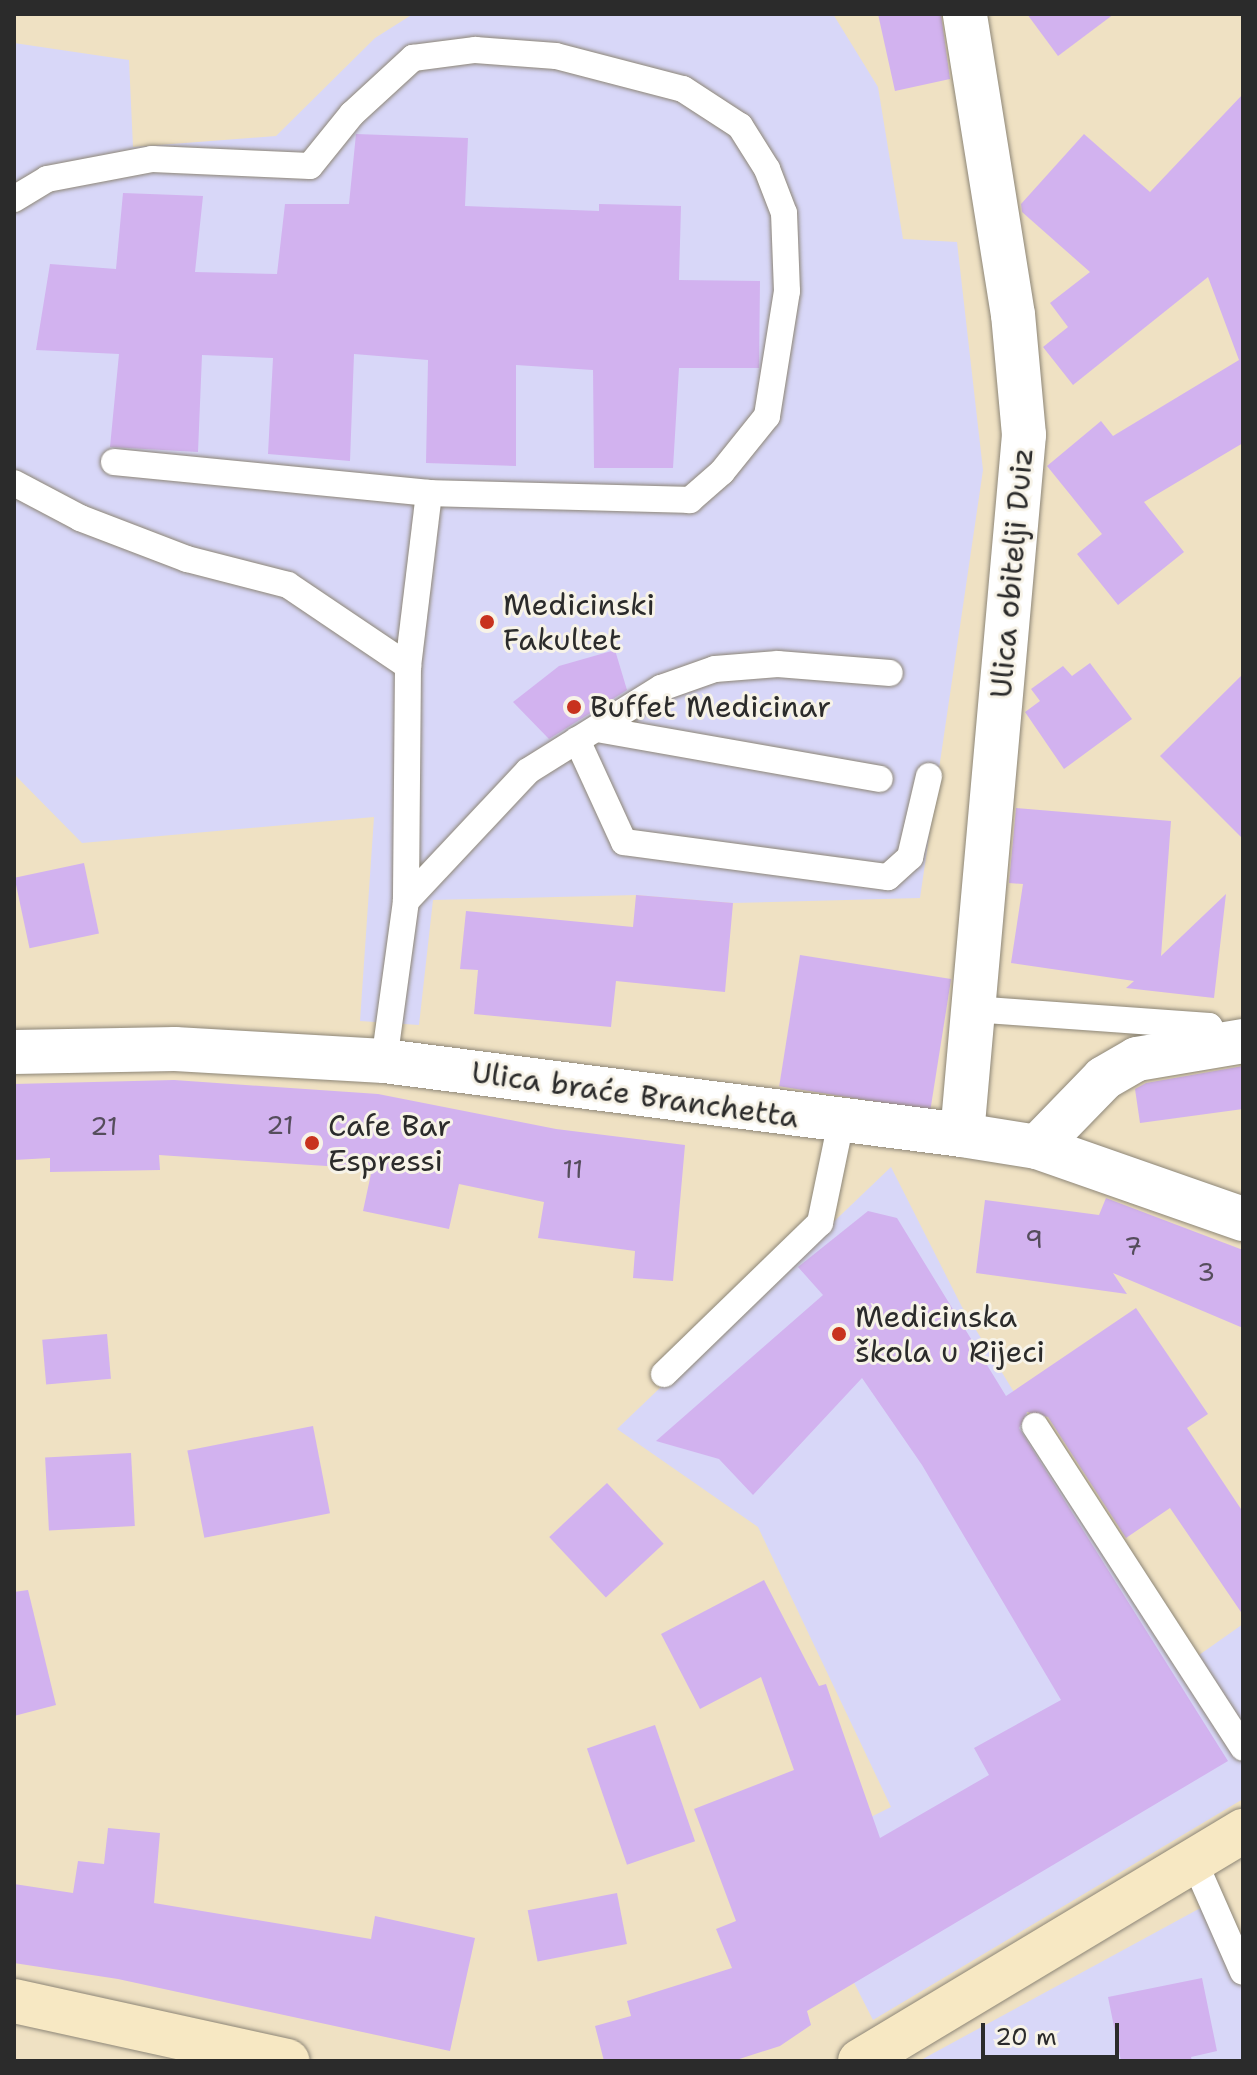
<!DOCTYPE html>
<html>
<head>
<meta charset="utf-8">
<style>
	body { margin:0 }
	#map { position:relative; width:1257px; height:2075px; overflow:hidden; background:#efe1c3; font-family:"Shantell Sans",sans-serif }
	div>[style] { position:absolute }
	.built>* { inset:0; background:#d8d7f8 }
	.building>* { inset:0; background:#d2b2ef; transform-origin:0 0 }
	.roads { filter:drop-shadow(0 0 2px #8d8677) drop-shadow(0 0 2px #8d8677) }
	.lane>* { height:26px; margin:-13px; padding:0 13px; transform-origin:13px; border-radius:13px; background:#fff }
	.street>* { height:44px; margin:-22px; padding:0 22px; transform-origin:22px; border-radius:22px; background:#fff }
	.secondary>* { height:44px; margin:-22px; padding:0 22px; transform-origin:22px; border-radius:22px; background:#f7e8c3 }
	.dots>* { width:22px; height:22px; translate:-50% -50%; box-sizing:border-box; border:4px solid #f7f3e8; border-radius:50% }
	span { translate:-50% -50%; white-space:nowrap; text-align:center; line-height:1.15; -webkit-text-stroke:6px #f7f3e8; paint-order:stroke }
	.number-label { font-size:26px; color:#554d5c }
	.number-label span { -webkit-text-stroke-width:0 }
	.street-label { font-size:30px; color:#2b2b2b }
	.poi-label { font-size:30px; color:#2b2b2b }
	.left { translate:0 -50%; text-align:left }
	.frame { position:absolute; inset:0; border:16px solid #2b2b2b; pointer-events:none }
	.scale { position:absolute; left:981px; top:2023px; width:138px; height:36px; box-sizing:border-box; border:4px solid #2b2b2b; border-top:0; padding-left:10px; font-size:24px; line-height:28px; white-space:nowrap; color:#2b2b2b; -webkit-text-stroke:6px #f7f3e8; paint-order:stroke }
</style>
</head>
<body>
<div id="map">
	<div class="built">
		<div style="clip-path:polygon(413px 14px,833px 14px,878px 87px,903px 239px,957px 242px,983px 470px,920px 898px,733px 903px,636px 895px,433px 900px,419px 1025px,360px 1021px,374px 817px,82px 843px,14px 774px,14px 43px,129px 60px,133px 147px,276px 136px,375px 38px)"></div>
		<div style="clip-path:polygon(891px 1167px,962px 1307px,1182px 1667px,1243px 1624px,1243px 1799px,873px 2020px,790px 1857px,891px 1807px,758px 1527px,617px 1429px)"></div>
		<div style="clip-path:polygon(1217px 1899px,1243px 1966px,1243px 2061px,919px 2061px)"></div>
	</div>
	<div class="building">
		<div style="clip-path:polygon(878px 14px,941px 14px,950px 79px,895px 91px)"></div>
		<div style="clip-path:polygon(1027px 14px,1114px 14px,1058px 56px)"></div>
		<div style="clip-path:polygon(1243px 94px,1243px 443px,1144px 502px,1184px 552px,1118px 605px,1077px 554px,1102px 534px,1047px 466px,1101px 421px,1113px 436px,1239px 360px,1208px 277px,1073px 385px,1043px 347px,1068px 327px,1050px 303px,1090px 272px,1022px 212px,1021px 204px,1084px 134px,1150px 192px)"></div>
		<div style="clip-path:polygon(356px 134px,468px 138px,465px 206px,599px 211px,599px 204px,681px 206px,679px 280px,760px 281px,759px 368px,679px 368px,673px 468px,594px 468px,593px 370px,516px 365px,516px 466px,426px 463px,428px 360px,354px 354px,350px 461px,268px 454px,273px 358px,202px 355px,198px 452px,110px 447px,119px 354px,36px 350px,50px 264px,116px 269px,123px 193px,203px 196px,195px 272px,277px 274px,285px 204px,349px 204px)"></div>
		<div style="clip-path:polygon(615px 650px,627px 690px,549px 739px,513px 702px,559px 666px)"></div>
		<div style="clip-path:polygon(1090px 663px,1132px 719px,1064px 769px,1025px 712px,1040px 701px,1031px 689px,1063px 666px,1072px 676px)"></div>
		<div style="clip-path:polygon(1243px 674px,1243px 839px,1160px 756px)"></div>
		<div style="clip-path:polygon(1016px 808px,1171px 821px,1161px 956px,1226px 894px,1214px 998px,1126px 988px,1134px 981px,1011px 963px,1023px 884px,1009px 883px)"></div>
		<div style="left:84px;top:863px;width:72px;height:71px;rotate:78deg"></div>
		<div style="clip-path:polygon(636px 895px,733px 903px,725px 992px,616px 981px,611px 1027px,474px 1014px,478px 970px,460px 969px,466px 911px,633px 927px)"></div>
		<div style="left:800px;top:955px;width:153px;height:133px;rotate:9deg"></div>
		<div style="clip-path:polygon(1243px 1066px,1243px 1109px,1140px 1123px,1135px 1089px,1146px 1083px)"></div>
		<div style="clip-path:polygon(174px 1080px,378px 1094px,556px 1129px,685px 1145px,673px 1281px,633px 1278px,635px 1251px,538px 1238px,544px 1202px,459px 1184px,449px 1229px,363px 1211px,372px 1169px,159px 1155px,160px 1170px,50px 1172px,50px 1158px,14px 1160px,14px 1084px)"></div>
		<div style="clip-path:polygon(1106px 1198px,1243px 1250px,1243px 1328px,1113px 1273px,1127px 1294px,976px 1273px,985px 1200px,1099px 1215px)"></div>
		<div style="clip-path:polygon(868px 1211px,897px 1218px,1006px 1396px,1136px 1308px,1208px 1414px,1187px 1428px,1243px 1512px,1243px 1615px,1170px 1508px,1126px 1538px,1048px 1417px,1027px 1412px,1019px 1428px,1228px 1761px,807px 2011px,811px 2025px,780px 2046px,733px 2061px,604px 2061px,595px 2026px,631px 2016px,627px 2001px,732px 1968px,716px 1929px,736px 1921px,694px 1809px,794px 1770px,761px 1677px,700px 1709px,661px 1634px,764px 1580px,819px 1686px,826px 1684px,880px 1838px,989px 1775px,974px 1748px,1061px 1700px,922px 1465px,862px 1378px,753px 1495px,719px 1459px,656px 1441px,823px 1295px,798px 1267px)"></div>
		<div style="left:107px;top:1334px;width:45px;height:65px;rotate:85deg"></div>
		<div style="left:313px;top:1426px;width:89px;height:128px;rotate:79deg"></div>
		<div style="left:131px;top:1453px;width:73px;height:86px;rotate:87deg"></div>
		<div style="left:607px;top:1483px;width:83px;height:79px;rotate:47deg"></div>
		<div style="clip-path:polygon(28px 1590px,56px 1705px,14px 1716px,14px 1592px)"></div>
		<div style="left:655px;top:1725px;width:123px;height:72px;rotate:71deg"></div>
		<div style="clip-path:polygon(108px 1828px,160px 1833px,154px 1903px,371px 1939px,375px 1916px,475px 1938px,450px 2051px,118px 1979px,14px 1963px,14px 1884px,73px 1893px,78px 1861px,104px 1864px)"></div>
		<div style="left:617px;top:1893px;width:52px;height:91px;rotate:79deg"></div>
		<div style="clip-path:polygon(1202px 1978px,1217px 2051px,1191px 2057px,1192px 2061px,1121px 2061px,1108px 1997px)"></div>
	</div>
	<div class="roads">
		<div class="lane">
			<div style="left:14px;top:199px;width:39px;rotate:-31deg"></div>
			<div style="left:47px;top:179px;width:107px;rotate:-10.8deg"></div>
			<div style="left:152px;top:159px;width:158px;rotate:2.5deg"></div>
			<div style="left:310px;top:166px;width:67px;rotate:-51.1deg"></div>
			<div style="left:352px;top:114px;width:83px;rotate:-42.6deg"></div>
			<div style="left:413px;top:58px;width:63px;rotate:-7.4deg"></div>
			<div style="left:475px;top:50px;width:81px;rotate:4.2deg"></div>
			<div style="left:556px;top:56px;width:131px;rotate:14.6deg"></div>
			<div style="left:683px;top:89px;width:68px;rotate:33deg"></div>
			<div style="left:740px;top:126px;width:51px;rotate:57.9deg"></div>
			<div style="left:767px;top:169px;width:47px;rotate:68.9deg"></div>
			<div style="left:784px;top:213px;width:78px;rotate:87.8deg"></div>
			<div style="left:787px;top:291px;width:127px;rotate:99.1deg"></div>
			<div style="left:767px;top:416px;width:72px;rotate:128.8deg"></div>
			<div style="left:722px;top:472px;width:43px;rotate:138.8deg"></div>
			<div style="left:690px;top:500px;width:261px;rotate:-178.5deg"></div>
			<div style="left:429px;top:493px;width:174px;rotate:96.9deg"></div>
			<div style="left:114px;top:462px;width:317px;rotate:5.6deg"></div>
			<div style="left:14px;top:483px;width:75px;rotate:27.9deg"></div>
			<div style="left:80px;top:518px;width:115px;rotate:21deg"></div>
			<div style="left:187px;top:559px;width:104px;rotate:14.4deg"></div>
			<div style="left:288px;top:585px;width:145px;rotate:34deg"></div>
			<div style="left:408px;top:666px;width:235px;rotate:90.5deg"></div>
			<div style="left:406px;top:901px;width:162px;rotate:97.8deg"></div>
			<div style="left:597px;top:729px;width:287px;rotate:10deg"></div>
			<div style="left:577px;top:740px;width:112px;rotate:65.3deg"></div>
			<div style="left:624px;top:842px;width:266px;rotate:7.6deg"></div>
			<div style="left:888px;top:877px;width:30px;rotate:-42deg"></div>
			<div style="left:910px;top:857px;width:83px;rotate:-76.8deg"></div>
			<div style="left:406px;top:901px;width:178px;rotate:-46.8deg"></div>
			<div style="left:528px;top:771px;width:157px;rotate:-32deg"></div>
			<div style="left:661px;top:688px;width:57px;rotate:-19.4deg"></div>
			<div style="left:715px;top:669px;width:63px;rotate:-4.5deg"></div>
			<div style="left:778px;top:664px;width:112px;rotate:4.6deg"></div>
			<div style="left:972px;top:1009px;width:238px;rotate:4.1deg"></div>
			<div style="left:1209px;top:1026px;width:23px;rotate:56deg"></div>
			<div style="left:664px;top:1374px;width:217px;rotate:-44.1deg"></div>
			<div style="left:820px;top:1223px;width:103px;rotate:-78.3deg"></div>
			<div style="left:1035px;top:1426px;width:383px;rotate:57.1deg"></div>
			<div style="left:1194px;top:1861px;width:121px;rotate:66.2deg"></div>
		</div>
		<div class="street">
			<div style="left:14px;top:1052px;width:161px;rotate:-1.1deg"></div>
			<div style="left:175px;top:1049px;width:209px;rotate:3.3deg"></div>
			<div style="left:384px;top:1061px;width:583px;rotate:7.3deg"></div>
			<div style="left:962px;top:1135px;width:76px;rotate:9.1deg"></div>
			<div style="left:1037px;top:1147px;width:218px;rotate:19.3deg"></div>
			<div style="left:962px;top:1135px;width:703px;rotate:-84.94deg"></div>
			<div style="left:1024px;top:435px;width:121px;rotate:-95.2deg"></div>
			<div style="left:1013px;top:315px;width:305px;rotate:-99.1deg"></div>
			<div style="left:1037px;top:1147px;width:96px;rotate:-45.8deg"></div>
			<div style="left:1104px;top:1078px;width:38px;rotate:-30deg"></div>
			<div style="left:1137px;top:1059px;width:108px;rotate:-9.6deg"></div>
		</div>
		<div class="secondary">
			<div style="left:14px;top:2001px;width:280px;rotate:12.4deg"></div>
			<div style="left:860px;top:2061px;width:447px;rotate:-31deg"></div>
		</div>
	</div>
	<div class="dots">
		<div style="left:487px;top:622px;background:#c8321e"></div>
		<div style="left:574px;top:707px;background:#c8321e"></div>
		<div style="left:312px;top:1143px;background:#c8321e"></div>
		<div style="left:839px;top:1334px;background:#c8321e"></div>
	</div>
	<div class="number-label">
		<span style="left:280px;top:1125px">21</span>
		<span style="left:104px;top:1126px">21</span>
		<span style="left:573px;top:1169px">11</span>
		<span style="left:1034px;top:1239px">9</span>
		<span style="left:1133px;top:1246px">7</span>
		<span style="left:1206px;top:1272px">3</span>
	</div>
	<div class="street-label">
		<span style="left:1012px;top:573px;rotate:-85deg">Ulica obitelji Duiz</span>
		<span style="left:635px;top:1095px;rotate:8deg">Ulica braće Branchetta</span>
	</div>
	<div class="poi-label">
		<span class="left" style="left:503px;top:622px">Medicinski<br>Fakultet</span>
		<span class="left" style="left:590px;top:707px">Buffet Medicinar</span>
		<span class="left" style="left:328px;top:1143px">Cafe Bar<br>Espressi</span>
		<span class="left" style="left:855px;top:1334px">Medicinska<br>škola u Rijeci</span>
	</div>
	<div class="frame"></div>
	<div class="scale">20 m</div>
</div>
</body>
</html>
